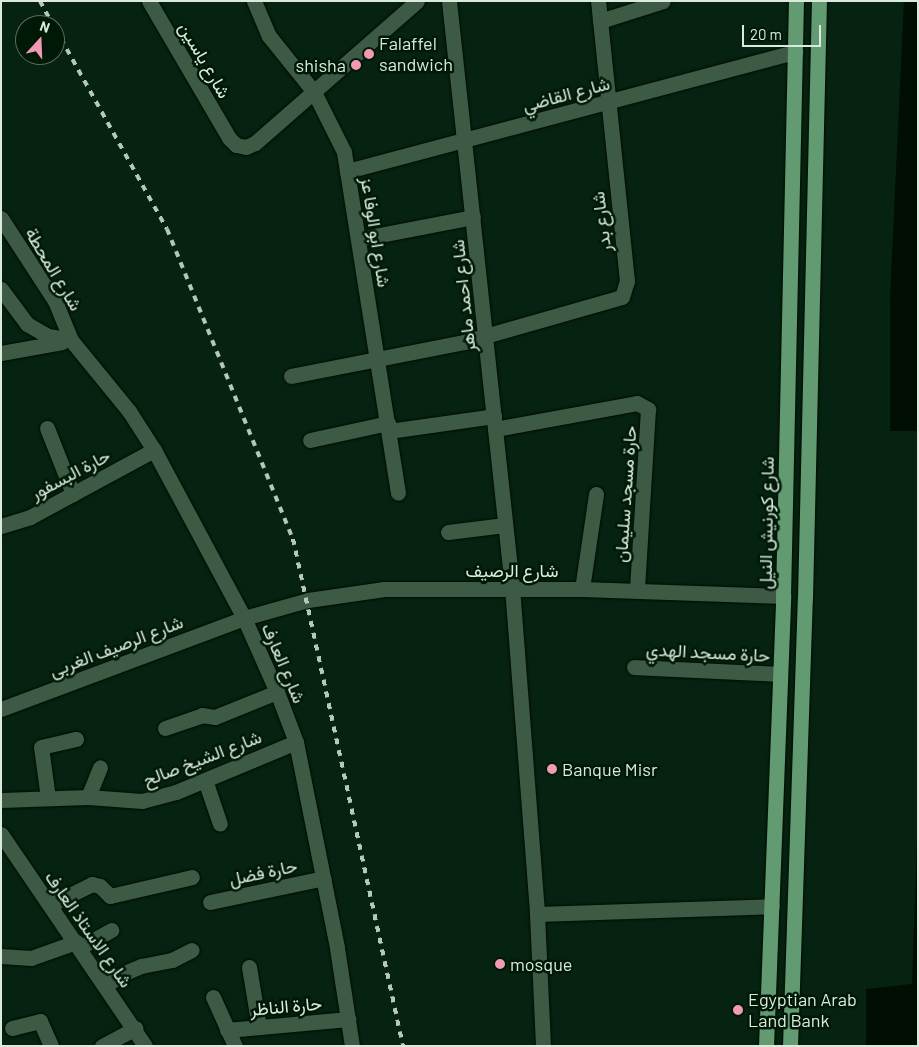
<!DOCTYPE html>
<html>
<head>
<meta charset="utf-8">
<style>
	body { margin:0 }
	#map { position:relative; width:919px; height:1047px; overflow:hidden; background:#062210; font-family:Barlow,Vazirmatn,sans-serif }
	div>[style] { position:absolute }
	.water>* { inset:0; background:#000e03 }
	.roads { filter:drop-shadow(0 0 1px #000b01) drop-shadow(0 0 1px #000b01) }
	.minor>* { height:15px; margin:-7.5px; padding:0 7.5px; transform-origin:7.5px; border-radius:7.5px; background:#3d5a45 }
	.major>* { height:15px; margin:-7.5px; padding:0 7.5px; transform-origin:7.5px; border-radius:7.5px; background:#629a71 }
	.rail>* { height:4px; margin-top:-2px; transform-origin:0; background:repeating-linear-gradient(90deg,#b6c8ba 0 6px,transparent 0 12px) }
	.dots>* { width:14px; height:14px; translate:-50% -50%; box-sizing:border-box; border:2px solid #001907; border-radius:50% }
	span { translate:-50% -50%; white-space:nowrap; text-align:center; line-height:1.15; -webkit-text-stroke:5px #001907; paint-order:stroke }
	.poi-label { font-size:18px; color:#daeadd }
	.left { translate:0 -50%; text-align:left }
	.right { translate:-100% -50%; text-align:right }
	.street-label { font-size:18px; color:#daeadd }
	.frame { position:absolute; inset:0; border:2px solid #daeadd; pointer-events:none }
	.north { position:absolute; left:15px; top:15px; width:50px; height:50px; box-sizing:border-box; background:#001907; border:1px solid #576d5d; border-radius:50%; rotate:20deg; font-size:14px; font-weight:700; line-height:20px; text-align:center; color:#daeadd }
	.north::after { content:''; display:block; margin:auto; width:18px; height:22px; background:#f09ab5; clip-path:polygon(50% 0,100% 100%,50% 72%,0 100%) }
	.scale { position:absolute; left:742px; top:25px; width:79px; height:22px; box-sizing:border-box; border:2px solid #daeadd; border-top:0; padding-left:6px; font-size:15px; line-height:18px; white-space:nowrap; color:#daeadd; -webkit-text-stroke:4px #001907; paint-order:stroke }
</style>
</head>
<body>
<div id="map">
	<div class="water">
		<div style="clip-path:polygon(904px 1px,918px 1px,918px 431px,890px 431px,890px 299px)"></div>
		<div style="clip-path:polygon(918px 817px,918px 1046px,866px 1046px,866px 989px,912px 984px)"></div>
	</div>
	<div class="roads">
		<div class="minor">
			<div style="left:149px;top:1px;width:159px;rotate:59.7deg"></div>
			<div style="left:229px;top:138px;width:10px;rotate:45deg"></div>
			<div style="left:236px;top:145px;width:10px;rotate:11deg"></div>
			<div style="left:246px;top:147px;width:10px;rotate:-24deg"></div>
			<div style="left:255px;top:143px;width:215px;rotate:-41.2deg"></div>
			<div style="left:254px;top:1px;width:38px;rotate:67deg"></div>
			<div style="left:269px;top:36px;width:72px;rotate:51.2deg"></div>
			<div style="left:314px;top:92px;width:67px;rotate:63.4deg"></div>
			<div style="left:344px;top:152px;width:345px;rotate:81deg"></div>
			<div style="left:449px;top:1px;width:589px;rotate:83.86deg"></div>
			<div style="left:512px;top:587px;width:328px;rotate:85.6deg"></div>
			<div style="left:537px;top:914px;width:132px;rotate:87.4deg"></div>
			<div style="left:600px;top:21px;width:66px;rotate:-17.6deg"></div>
			<div style="left:347px;top:171px;width:464px;rotate:-14.9deg"></div>
			<div style="left:1px;top:218px;width:99px;rotate:57deg"></div>
			<div style="left:55px;top:301px;width:42px;rotate:67.7deg"></div>
			<div style="left:71px;top:340px;width:92px;rotate:50.8deg"></div>
			<div style="left:129px;top:411px;width:46px;rotate:57.3deg"></div>
			<div style="left:154px;top:450px;width:191px;rotate:61.8deg"></div>
			<div style="left:244px;top:618px;width:81px;rotate:66deg"></div>
			<div style="left:277px;top:692px;width:53px;rotate:69.2deg"></div>
			<div style="left:296px;top:742px;width:210px;rotate:78.7deg"></div>
			<div style="left:337px;top:948px;width:99px;rotate:81.3deg"></div>
			<div style="left:359px;top:239px;width:116px;rotate:-10.9deg"></div>
			<div style="left:1px;top:289px;width:44px;rotate:53.4deg"></div>
			<div style="left:27px;top:324px;width:24px;rotate:30deg"></div>
			<div style="left:48px;top:336px;width:23px;rotate:10deg"></div>
			<div style="left:1px;top:353px;width:62px;rotate:-10.2deg"></div>
			<div style="left:291px;top:376px;width:176px;rotate:-11.1deg"></div>
			<div style="left:464px;top:342px;width:164px;rotate:-15.9deg"></div>
			<div style="left:622px;top:297px;width:17px;rotate:-73deg"></div>
			<div style="left:627px;top:281px;width:281px;rotate:-95.9deg"></div>
			<div style="left:47px;top:428px;width:71px;rotate:68.5deg"></div>
			<div style="left:495px;top:429px;width:144px;rotate:-10.4deg"></div>
			<div style="left:637px;top:403px;width:13px;rotate:29deg"></div>
			<div style="left:648px;top:409px;width:181px;rotate:93.5deg"></div>
			<div style="left:389px;top:431px;width:106px;rotate:-8.1deg"></div>
			<div style="left:310px;top:440px;width:80px;rotate:-12.3deg"></div>
			<div style="left:1px;top:526px;width:30px;rotate:-17deg"></div>
			<div style="left:30px;top:517px;width:141px;rotate:-28.4deg"></div>
			<div style="left:448px;top:532px;width:57px;rotate:-7deg"></div>
			<div style="left:582px;top:589px;width:96px;rotate:-81.6deg"></div>
			<div style="left:634px;top:667px;width:146px;rotate:2.7deg"></div>
			<div style="left:1px;top:709px;width:259px;rotate:-20.5deg"></div>
			<div style="left:244px;top:618px;width:66px;rotate:-15.7deg"></div>
			<div style="left:308px;top:600px;width:77px;rotate:-8.2deg"></div>
			<div style="left:384px;top:589px;width:198px"></div>
			<div style="left:582px;top:589px;width:201px;rotate:2deg"></div>
			<div style="left:165px;top:728px;width:39px;rotate:-19deg"></div>
			<div style="left:202px;top:715px;width:13px;rotate:9deg"></div>
			<div style="left:215px;top:717px;width:67px;rotate:-22deg"></div>
			<div style="left:205px;top:780px;width:46px;rotate:71.2deg"></div>
			<div style="left:88px;top:797px;width:32px;rotate:-68deg"></div>
			<div style="left:48px;top:798px;width:51px;rotate:-97.8deg"></div>
			<div style="left:41px;top:747px;width:36px;rotate:-13deg"></div>
			<div style="left:1px;top:800px;width:87px;rotate:-2deg"></div>
			<div style="left:88px;top:797px;width:54px;rotate:4.2deg"></div>
			<div style="left:142px;top:801px;width:35px;rotate:-15deg"></div>
			<div style="left:176px;top:792px;width:130px;rotate:-22.6deg"></div>
			<div style="left:1px;top:834px;width:256px;rotate:55.8deg"></div>
			<div style="left:210px;top:902px;width:116px;rotate:-11.9deg"></div>
			<div style="left:50px;top:905px;width:47px;rotate:-26.6deg"></div>
			<div style="left:92px;top:884px;width:8px;rotate:14deg"></div>
			<div style="left:100px;top:886px;width:14px;rotate:45deg"></div>
			<div style="left:110px;top:896px;width:84px;rotate:-13deg"></div>
			<div style="left:537px;top:914px;width:235px;rotate:-1.9deg"></div>
			<div style="left:79px;top:948px;width:37px;rotate:-29deg"></div>
			<div style="left:1px;top:956px;width:30px;rotate:4deg"></div>
			<div style="left:31px;top:958px;width:48px;rotate:-19.6deg"></div>
			<div style="left:249px;top:967px;width:61px;rotate:80.5deg"></div>
			<div style="left:105px;top:986px;width:21px;rotate:-35deg"></div>
			<div style="left:122px;top:974px;width:21px;rotate:-23deg"></div>
			<div style="left:141px;top:966px;width:32px;rotate:-11deg"></div>
			<div style="left:172px;top:960px;width:22px;rotate:-27deg"></div>
			<div style="left:213px;top:997px;width:54px;rotate:65.8deg"></div>
			<div style="left:12px;top:1028px;width:29px;rotate:-14deg"></div>
			<div style="left:40px;top:1021px;width:27px;rotate:66deg"></div>
			<div style="left:227px;top:1030px;width:122px;rotate:-5.2deg"></div>
			<div style="left:102px;top:1046px;width:38px;rotate:-28deg"></div>
		</div>
		<div class="major">
			<div style="left:766px;top:1046px;width:450px;rotate:-87.8deg"></div>
			<div style="left:783px;top:596px;width:595px;rotate:-88.75deg"></div>
			<div style="left:790px;top:1046px;width:448px;rotate:-88.1deg"></div>
			<div style="left:805px;top:598px;width:597px;rotate:-88.66deg"></div>
		</div>
	</div>
	<div class="rail">
		<div style="left:40px;top:1px;width:27px;rotate:62deg"></div>
		<div style="left:55px;top:28px;width:230px;rotate:60.9deg"></div>
		<div style="left:167px;top:229px;width:335px;rotate:67.9deg"></div>
		<div style="left:293px;top:539px;width:519px;rotate:77.76deg"></div>
	</div>
	<div class="dots">
		<div style="left:369px;top:54px;background:#f09ab5"></div>
		<div style="left:356px;top:65px;background:#f09ab5"></div>
		<div style="left:552px;top:769px;background:#f09ab5"></div>
		<div style="left:500px;top:964px;background:#f09ab5"></div>
		<div style="left:738px;top:1010px;background:#f09ab5"></div>
	</div>
	<div class="poi-label">
		<span class="left" style="left:379px;top:54px">Falaffel<br>sandwich</span>
		<span class="right" style="left:346px;top:65px">shisha</span>
		<span class="left" style="left:562px;top:769px">Banque Misr</span>
		<span class="left" style="left:510px;top:964px">mosque</span>
		<span class="left" style="left:748px;top:1010px">Egyptian Arab<br>Land Bank</span>
	</div>
	<div class="street-label">
		<span style="left:205px;top:60px;rotate:60deg">شارع ياسين</span>
		<span style="left:566px;top:94px;rotate:-15deg">شارع القاضي</span>
		<span style="left:601px;top:222px;rotate:-97deg">شارع بدر</span>
		<span style="left:376px;top:232px;rotate:81deg">شارع ابو الوفا عز</span>
		<span style="left:54px;top:269px;rotate:59deg">شارع المحطة</span>
		<span style="left:463px;top:296px;rotate:-96deg">شارع احمد ماهر</span>
		<span style="left:70px;top:474px;rotate:-28deg">حارة البسفور</span>
		<span style="left:625px;top:494px;rotate:-86deg">حارة مسجد سليمان</span>
		<span style="left:766px;top:523px;rotate:-89deg">شارع كورنيش النيل</span>
		<span style="left:512px;top:570px">شارع الرصيف</span>
		<span style="left:116px;top:646px;rotate:-21deg">شارع الرصيف الغربى</span>
		<span style="left:708px;top:652px;rotate:3deg">حارة مسجد الهدي</span>
		<span style="left:284px;top:663px;rotate:67deg">شارع العارف</span>
		<span style="left:202px;top:758px;rotate:-21deg">شارع الشيخ صالح</span>
		<span style="left:263px;top:872px;rotate:-12deg">حارة فضل</span>
		<span style="left:89px;top:929px;rotate:55deg">شارع الاستاذ العارف</span>
		<span style="left:286px;top:1006px;rotate:-5deg">حارة الناظر</span>
	</div>
	<div class="frame"></div>
	<div class="north">N</div>
	<div class="scale">20 m</div>
</div>
</body>
</html>
